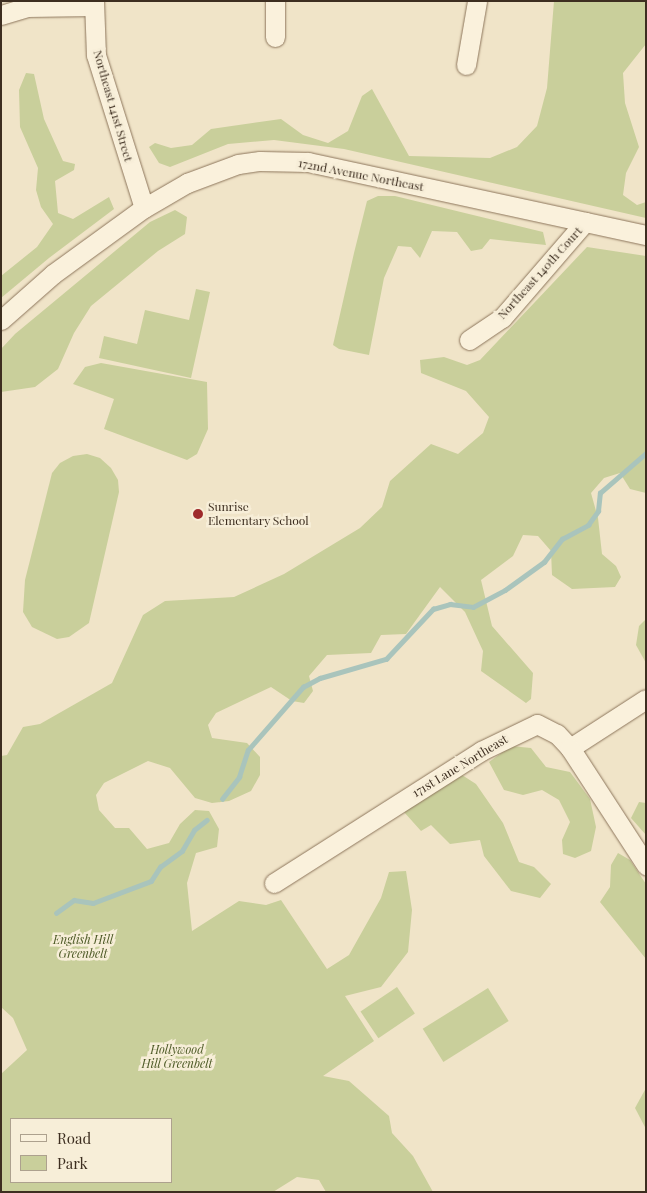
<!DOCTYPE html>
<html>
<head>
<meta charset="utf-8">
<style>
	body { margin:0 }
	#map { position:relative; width:647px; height:1193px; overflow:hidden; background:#f0e4c8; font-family:"Playfair Display",serif }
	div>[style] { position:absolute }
	.green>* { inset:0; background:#c9cf9b; transform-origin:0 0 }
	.stream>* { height:4.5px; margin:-2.25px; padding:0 2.25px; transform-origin:2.25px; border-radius:2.25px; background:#a9c4bc }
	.roads { filter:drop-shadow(0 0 1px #8d765c) drop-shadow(0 0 1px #8d765c) }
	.minor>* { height:19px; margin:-9.5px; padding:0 9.5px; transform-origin:9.5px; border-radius:9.5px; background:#faf1dc }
	.dots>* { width:14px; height:14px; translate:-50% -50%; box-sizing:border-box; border:2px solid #f7eed8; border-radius:50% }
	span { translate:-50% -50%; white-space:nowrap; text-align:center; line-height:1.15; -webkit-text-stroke:5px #f7eed8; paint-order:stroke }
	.street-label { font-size:12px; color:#3d2e20 }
	.poi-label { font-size:12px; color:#3d2e20 }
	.left { translate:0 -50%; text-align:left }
	.park-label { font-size:12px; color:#4d5a26; font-style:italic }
	.frame { position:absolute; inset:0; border:2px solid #3d2e20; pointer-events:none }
	.legend { position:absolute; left:10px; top:1118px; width:162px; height:65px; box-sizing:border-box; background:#f7eed8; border:1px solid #ada18e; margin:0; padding:6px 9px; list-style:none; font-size:15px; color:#3d2e20 }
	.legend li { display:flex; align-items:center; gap:10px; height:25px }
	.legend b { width:25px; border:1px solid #ada18e }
</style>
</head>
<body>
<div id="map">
	<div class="green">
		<div style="clip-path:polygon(554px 1px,646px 1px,646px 44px,623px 73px,625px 103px,639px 147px,626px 173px,623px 195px,637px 205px,646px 202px,646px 218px,344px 149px,274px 140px,228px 144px,170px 167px,159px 163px,149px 147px,155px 143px,171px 148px,192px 145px,211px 129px,281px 119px,303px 135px,328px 143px,348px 131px,362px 96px,372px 89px,409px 156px,490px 158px,517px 147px,537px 126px,547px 88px)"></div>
		<div style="clip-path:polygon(26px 73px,34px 74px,44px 119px,63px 161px,75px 164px,74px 170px,55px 181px,58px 213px,73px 219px,109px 197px,114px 209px,49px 258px,1px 298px,1px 276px,37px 247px,53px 224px,41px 207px,36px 190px,38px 168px,20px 127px,19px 90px)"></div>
		<div style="clip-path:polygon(378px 196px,395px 196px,543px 232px,546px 245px,490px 239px,482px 249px,471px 251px,457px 232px,432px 231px,420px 258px,411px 247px,398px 246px,384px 278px,369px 355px,339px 349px,333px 345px,354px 253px,367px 201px)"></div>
		<div style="clip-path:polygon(175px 210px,187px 217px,185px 234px,158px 251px,91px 306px,74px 333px,58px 369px,35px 387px,1px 392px,1px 349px,15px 334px,150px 222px)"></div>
		<div style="clip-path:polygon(evenodd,587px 247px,646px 256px,646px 493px,630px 489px,620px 473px,604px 478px,591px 493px,598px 518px,602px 554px,616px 566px,621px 577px,615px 587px,572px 589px,552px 575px,551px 551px,538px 536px,523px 535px,513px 556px,481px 580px,492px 626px,533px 673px,531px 699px,526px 703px,481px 671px,483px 651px,465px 612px,440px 587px,406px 634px,381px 635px,371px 653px,327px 655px,309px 676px,313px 691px,304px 703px,292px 701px,271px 687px,216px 713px,208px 725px,212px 738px,247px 743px,260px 757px,260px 775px,251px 791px,229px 801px,212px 803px,195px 798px,170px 768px,148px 761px,104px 783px,96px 795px,99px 810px,115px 828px,129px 828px,147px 849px,169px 843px,180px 824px,195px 810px,209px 811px,219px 829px,217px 847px,196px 853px,187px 883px,192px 931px,239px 901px,266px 905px,281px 900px,327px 969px,349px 955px,381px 898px,389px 872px,406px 871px,412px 910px,408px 952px,381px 987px,345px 996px,374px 1041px,323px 1076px,349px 1081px,389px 1116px,392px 1133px,413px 1156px,433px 1192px,326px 1192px,319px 1180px,297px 1177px,273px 1192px,1px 1192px,1px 1074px,27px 1050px,13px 1018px,1px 1007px,1px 756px,7px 755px,23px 727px,40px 724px,112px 683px,143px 615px,165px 601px,234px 597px,284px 574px,360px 528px,382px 507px,390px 481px,431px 444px,458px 454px,483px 433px,489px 417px,466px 391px,421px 373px,420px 360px,444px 357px,467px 365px,480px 360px,587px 247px,11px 1119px,171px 1119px,171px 1182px,11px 1182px,11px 1119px)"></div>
		<div style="clip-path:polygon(196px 289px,210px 292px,191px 378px,99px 358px,104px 336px,137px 344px,145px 310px,189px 320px)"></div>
		<div style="clip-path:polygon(101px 363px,207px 382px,208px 429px,197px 454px,187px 460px,104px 429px,114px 399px,73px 384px,85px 367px)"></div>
		<div style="clip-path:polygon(87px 454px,100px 458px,111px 468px,118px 480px,119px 492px,89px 623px,69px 637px,57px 639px,32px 627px,23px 612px,25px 580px,52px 473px,60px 463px,73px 456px)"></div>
		<div style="clip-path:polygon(646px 619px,646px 663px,636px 645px,639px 626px)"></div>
		<div style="clip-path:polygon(511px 746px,531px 748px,546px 767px,570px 772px,590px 799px,596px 827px,591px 851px,575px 858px,563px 854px,562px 840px,570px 822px,559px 800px,542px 790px,523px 795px,504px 790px,489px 762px)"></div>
		<div style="clip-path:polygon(462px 775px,476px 784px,503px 823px,519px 862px,534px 867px,551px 884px,540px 898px,511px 891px,484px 856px,480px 840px,450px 844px,431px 825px,421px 831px,404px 812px)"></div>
		<div style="clip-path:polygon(639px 802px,646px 803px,646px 835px,631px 818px)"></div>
		<div style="clip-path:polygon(618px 853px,630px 860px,646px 884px,646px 959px,600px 902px,610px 887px,611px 865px)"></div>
		<div style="left:397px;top:987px;width:32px;height:44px;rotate:56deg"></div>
		<div style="left:488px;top:988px;width:39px;height:77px;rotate:58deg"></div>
		<div style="clip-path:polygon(646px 1088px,646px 1129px,635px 1108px)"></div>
	</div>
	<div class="stream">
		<div style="left:222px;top:799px;width:28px;rotate:-52deg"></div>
		<div style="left:239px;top:777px;width:28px;rotate:-72deg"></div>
		<div style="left:248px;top:750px;width:84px;rotate:-48.9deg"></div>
		<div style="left:303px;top:687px;width:19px;rotate:-28deg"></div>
		<div style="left:320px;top:678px;width:69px;rotate:-16.1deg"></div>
		<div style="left:386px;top:659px;width:69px;rotate:-46.8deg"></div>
		<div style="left:433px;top:609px;width:18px;rotate:-16deg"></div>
		<div style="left:450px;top:604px;width:23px;rotate:7deg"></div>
		<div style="left:473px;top:607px;width:36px;rotate:-28deg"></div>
		<div style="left:505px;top:590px;width:48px;rotate:-35.7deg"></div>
		<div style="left:544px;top:562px;width:29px;rotate:-52deg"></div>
		<div style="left:562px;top:539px;width:30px;rotate:-28deg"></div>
		<div style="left:588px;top:525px;width:17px;rotate:-54deg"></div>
		<div style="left:598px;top:511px;width:18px;rotate:-84deg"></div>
		<div style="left:600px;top:493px;width:61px;rotate:-41deg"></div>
		<div style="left:56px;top:913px;width:22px;rotate:-36deg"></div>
		<div style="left:74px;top:900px;width:19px;rotate:9deg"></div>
		<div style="left:93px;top:903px;width:62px;rotate:-20.8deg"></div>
		<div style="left:151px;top:881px;width:17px;rotate:-57deg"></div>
		<div style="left:160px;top:867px;width:27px;rotate:-36deg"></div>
		<div style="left:182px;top:851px;width:24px;rotate:-60deg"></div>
		<div style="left:194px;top:830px;width:16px;rotate:-38deg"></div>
	</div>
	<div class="roads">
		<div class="minor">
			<div style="left:94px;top:1px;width:54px;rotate:87.9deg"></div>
			<div style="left:96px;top:55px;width:160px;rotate:72.6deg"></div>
			<div style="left:1px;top:15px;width:27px;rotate:-17deg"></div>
			<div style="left:27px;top:7px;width:67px;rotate:-0.9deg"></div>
			<div style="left:275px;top:37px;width:36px;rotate:-90deg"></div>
			<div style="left:466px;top:65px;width:65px;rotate:-80.2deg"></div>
			<div style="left:1px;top:320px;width:69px;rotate:-41.5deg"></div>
			<div style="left:53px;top:274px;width:112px;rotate:-36deg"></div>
			<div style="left:144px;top:208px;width:50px;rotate:-30.2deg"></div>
			<div style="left:187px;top:183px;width:54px;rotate:-20.4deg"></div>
			<div style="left:238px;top:164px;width:22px;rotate:-8deg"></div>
			<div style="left:260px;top:161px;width:48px;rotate:1.2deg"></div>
			<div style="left:308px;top:162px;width:346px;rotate:12.2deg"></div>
			<div style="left:469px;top:340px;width:40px;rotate:-34deg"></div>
			<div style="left:502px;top:318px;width:127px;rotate:-49.2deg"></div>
			<div style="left:570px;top:748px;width:90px;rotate:-32.8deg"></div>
			<div style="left:274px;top:883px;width:246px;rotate:-32.5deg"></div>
			<div style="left:481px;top:751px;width:62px;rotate:-25.7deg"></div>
			<div style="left:537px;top:724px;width:22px;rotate:27deg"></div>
			<div style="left:557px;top:734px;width:19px;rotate:47deg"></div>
			<div style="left:570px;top:748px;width:140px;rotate:57deg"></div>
		</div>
	</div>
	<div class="dots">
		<div style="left:198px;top:514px;background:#9e2a2b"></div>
	</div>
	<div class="street-label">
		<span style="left:113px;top:106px;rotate:74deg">Northeast 141st Street</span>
		<span style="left:361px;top:175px;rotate:11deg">172nd Avenue Northeast</span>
		<span style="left:540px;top:273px;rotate:-48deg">Northeast 140th Court</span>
		<span style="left:460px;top:766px;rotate:-31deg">171st Lane Northeast</span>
	</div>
	<div class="poi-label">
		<span class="left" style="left:208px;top:514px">Sunrise<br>Elementary School</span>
	</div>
	<div class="park-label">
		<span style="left:83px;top:947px">English Hill<br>Greenbelt</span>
		<span style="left:177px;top:1057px">Hollywood<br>Hill Greenbelt</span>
	</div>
	<div class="frame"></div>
	<ul class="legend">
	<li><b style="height:6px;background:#faf1dc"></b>Road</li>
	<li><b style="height:14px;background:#c9cf9b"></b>Park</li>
	</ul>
</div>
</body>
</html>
